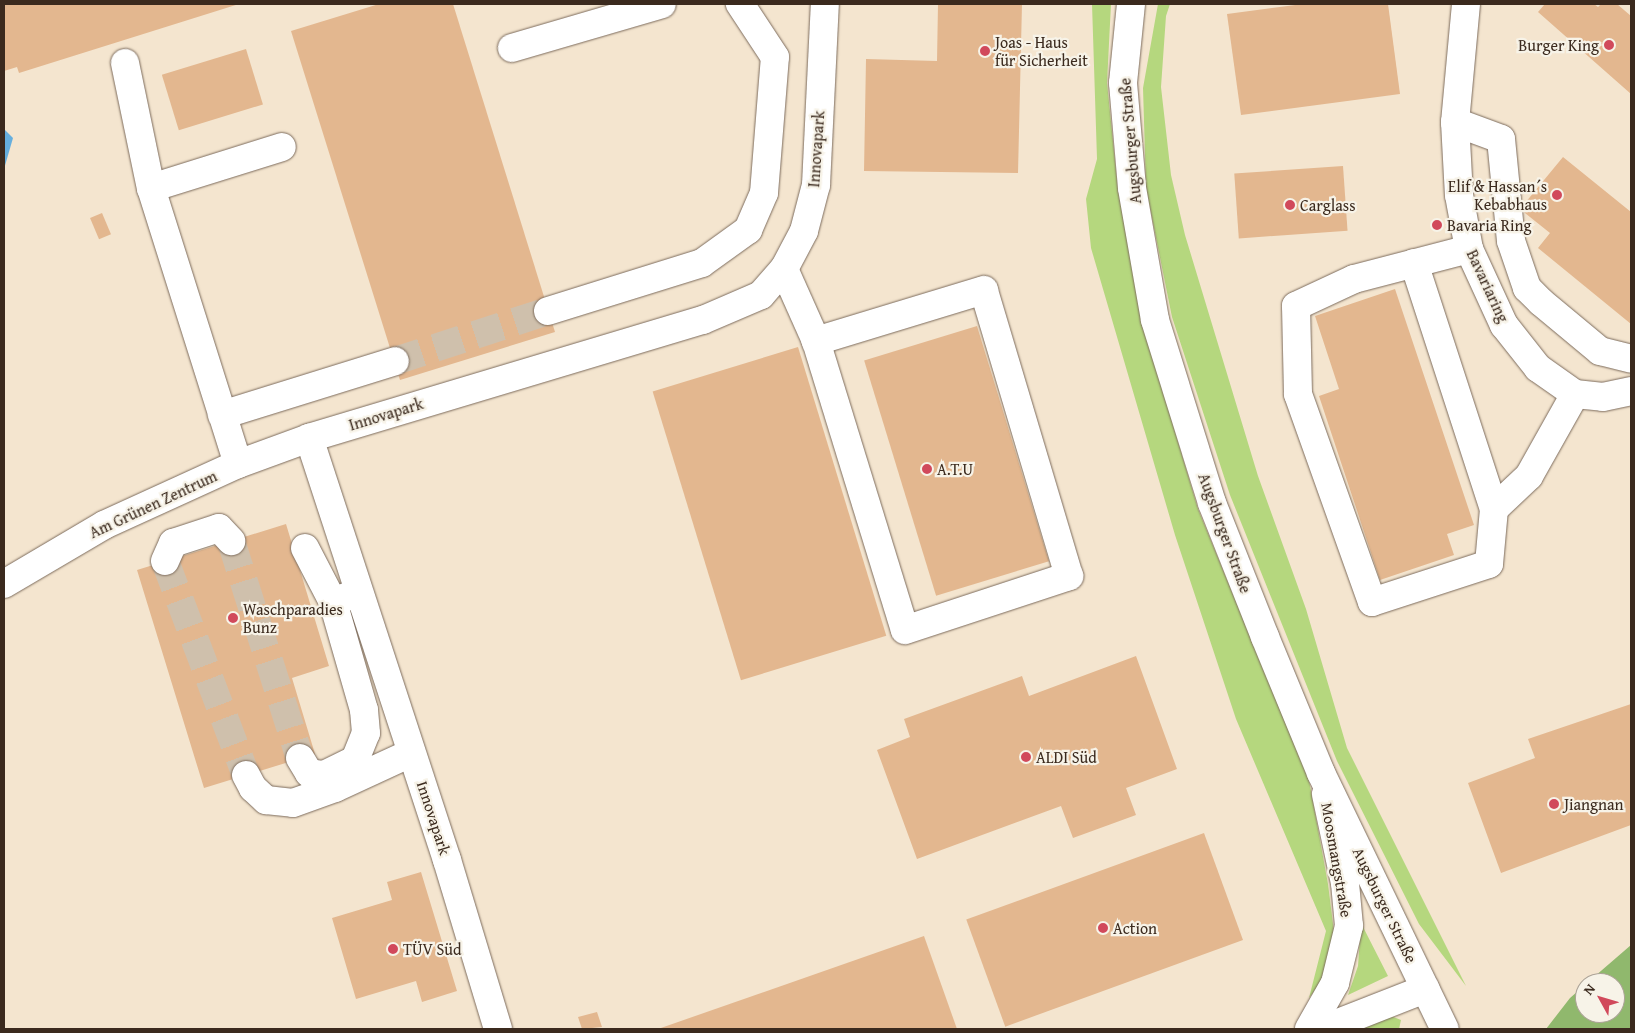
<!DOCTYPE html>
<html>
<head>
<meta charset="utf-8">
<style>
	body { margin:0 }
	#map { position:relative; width:1635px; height:1033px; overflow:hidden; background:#f4e5cf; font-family:"Gentium Book Plus",serif }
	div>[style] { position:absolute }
	.green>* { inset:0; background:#b5d77e }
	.forest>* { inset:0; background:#90b86d }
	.water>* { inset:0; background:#66afde }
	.building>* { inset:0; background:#e3b78f; transform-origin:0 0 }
	.minor-tunnel>* { height:28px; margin-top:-14px; transform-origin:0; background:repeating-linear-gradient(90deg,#cfc0ac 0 28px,transparent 0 42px) }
	.roads { filter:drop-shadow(0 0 1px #7c6b5c) drop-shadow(0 0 1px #7c6b5c) }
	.minor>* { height:28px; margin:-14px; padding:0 14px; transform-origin:14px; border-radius:14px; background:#fff }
	.major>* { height:28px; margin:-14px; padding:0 14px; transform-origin:14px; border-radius:14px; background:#fff }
	.dots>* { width:14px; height:14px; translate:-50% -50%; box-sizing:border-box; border:2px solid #f7f3e8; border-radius:50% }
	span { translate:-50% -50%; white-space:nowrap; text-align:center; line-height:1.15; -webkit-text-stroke:4.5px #f7f3e8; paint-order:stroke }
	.poi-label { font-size:16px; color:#3b2a1e }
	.left { translate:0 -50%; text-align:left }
	.right { translate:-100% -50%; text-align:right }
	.street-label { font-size:16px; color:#3b2a1e }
	.frame { position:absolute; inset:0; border:5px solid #3b2a1e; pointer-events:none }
	.north { position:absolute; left:1575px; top:973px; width:50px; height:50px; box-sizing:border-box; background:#f7f3e8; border:1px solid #aca397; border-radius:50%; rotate:309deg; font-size:14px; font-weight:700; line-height:20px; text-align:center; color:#3b2a1e }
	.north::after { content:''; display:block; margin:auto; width:18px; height:22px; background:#d1495b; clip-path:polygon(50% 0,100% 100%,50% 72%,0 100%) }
</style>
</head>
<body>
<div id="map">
	<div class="green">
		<div style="clip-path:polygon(1092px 4px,1111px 4px,1107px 83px,1118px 190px,1143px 324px,1198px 509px,1309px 780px,1328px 884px,1334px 932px,1325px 977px,1309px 998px,1326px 931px,1236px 719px,1175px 535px,1091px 248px,1086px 199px,1097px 159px)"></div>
		<div style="clip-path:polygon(1158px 4px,1170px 4px,1166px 16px,1161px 87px,1171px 175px,1185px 235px,1258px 476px,1306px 609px,1347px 748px,1466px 986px,1419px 924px,1337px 761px,1230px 495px,1172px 317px,1146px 188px,1143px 88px)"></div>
		<div style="clip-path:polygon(1361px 923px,1388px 976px,1348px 995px,1358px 966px)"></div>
		<div style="clip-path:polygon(1386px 1014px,1401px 1020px,1399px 1029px,1352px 1029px)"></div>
	</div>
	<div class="forest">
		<div style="clip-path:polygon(1631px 945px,1631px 1029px,1546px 1029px,1570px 998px,1585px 985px,1585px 1013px,1615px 1013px,1615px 983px,1587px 983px)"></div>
	</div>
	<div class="water">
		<div style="clip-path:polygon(4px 129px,13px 138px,4px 169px)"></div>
	</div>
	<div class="building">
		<div style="clip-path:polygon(4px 4px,239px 4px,19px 73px,17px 67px,4px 71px)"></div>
		<div style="clip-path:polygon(379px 4px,453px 4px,555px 332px,400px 380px,291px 31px)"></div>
		<div style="clip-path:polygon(938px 4px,1022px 4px,1018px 173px,864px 171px,866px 59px,937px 61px)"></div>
		<div style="clip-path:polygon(1303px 4px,1388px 4px,1400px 94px,1241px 115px,1227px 14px)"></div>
		<div style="clip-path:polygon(1545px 4px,1594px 4px,1598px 7px,1601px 4px,1617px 4px,1631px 16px,1631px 94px,1538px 12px)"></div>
		<div style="left:246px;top:49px;width:58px;height:88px;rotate:73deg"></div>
		<div style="clip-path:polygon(1563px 157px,1631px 212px,1631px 324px,1538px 248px,1550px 233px,1520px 209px)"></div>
		<div style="left:1343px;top:166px;width:65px;height:109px;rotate:86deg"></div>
		<div style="left:102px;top:213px;width:23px;height:13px;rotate:67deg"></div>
		<div style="clip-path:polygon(1395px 289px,1474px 525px,1447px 534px,1454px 555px,1380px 580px,1319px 396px,1339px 389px,1315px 316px)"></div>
		<div style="left:977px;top:326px;width:246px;height:118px;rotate:73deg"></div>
		<div style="left:798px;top:347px;width:302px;height:152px;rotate:73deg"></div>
		<div style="clip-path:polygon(286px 524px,329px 666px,292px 678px,315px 754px,204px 788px,137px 570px)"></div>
		<div style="clip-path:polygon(1136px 656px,1177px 769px,1126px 788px,1136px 815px,1073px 838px,1061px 806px,917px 859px,877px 750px,910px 737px,904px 719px,1022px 676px,1029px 696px)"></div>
		<div style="clip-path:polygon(1631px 704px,1631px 825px,1501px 873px,1468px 783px,1535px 758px,1528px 739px)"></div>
		<div style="left:1204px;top:833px;width:114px;height:253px;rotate:70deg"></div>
		<div style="clip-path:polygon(421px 872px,457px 991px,422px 1002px,416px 981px,356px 999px,332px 918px,392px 900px,387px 882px)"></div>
		<div style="clip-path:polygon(924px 936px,957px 1029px,658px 1029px)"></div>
		<div style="clip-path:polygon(597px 1012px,602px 1027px,582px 1029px,578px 1017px)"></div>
	</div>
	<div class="minor-tunnel">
		<div style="left:395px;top:361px;width:161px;rotate:-18.1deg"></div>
		<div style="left:231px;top:541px;width:228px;rotate:72.4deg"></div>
		<div style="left:165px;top:561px;width:229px;rotate:69.3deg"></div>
	</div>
	<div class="roads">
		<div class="minor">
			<div style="left:1466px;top:4px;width:119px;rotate:95.3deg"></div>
			<div style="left:1455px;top:122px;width:73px;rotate:86.9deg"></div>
			<div style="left:1459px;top:195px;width:55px;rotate:79.5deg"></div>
			<div style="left:1469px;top:249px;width:84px;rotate:65.3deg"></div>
			<div style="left:1504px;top:325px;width:55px;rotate:51.7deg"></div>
			<div style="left:1538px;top:368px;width:45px;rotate:35.1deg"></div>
			<div style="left:1575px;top:394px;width:28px;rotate:6deg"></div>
			<div style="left:1603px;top:397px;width:29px;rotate:-12deg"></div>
			<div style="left:512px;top:48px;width:156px;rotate:-16.3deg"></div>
			<div style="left:125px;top:63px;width:128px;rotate:78.3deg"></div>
			<div style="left:1455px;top:122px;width:49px;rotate:20.3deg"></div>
			<div style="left:1501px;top:139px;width:102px;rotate:84.4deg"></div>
			<div style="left:1511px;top:241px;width:50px;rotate:71.2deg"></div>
			<div style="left:1527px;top:288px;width:20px;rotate:45deg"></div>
			<div style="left:1541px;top:302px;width:77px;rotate:39.7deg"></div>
			<div style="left:1600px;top:351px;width:32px;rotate:14deg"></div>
			<div style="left:1414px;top:263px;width:259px;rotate:72deg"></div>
			<div style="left:1494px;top:509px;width:55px;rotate:95.2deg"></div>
			<div style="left:1489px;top:564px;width:123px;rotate:162deg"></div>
			<div style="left:1372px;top:602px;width:221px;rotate:-109.6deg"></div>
			<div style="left:1298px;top:394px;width:88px;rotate:-91.3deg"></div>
			<div style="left:1296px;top:306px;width:64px;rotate:-25deg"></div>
			<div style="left:1354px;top:279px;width:119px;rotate:-14.6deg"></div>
			<div style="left:784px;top:269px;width:79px;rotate:66deg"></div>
			<div style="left:816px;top:341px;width:302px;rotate:72.9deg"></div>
			<div style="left:905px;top:630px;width:173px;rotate:-18.2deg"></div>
			<div style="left:1069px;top:576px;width:298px;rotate:-106.6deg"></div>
			<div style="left:984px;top:290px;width:176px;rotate:163.1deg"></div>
			<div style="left:548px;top:311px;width:161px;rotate:-17.3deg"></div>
			<div style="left:702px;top:263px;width:57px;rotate:-35.7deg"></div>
			<div style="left:748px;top:230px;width:40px;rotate:-66.6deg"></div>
			<div style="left:764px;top:193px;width:136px;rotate:-85.4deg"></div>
			<div style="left:775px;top:57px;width:64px;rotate:-123.4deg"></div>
			<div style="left:222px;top:415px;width:181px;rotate:-17.3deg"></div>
			<div style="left:238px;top:464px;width:289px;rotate:-107.5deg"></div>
			<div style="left:151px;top:188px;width:137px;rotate:-17.4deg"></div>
			<div style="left:1494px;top:509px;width:48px;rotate:-43.3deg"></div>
			<div style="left:1529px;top:476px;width:94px;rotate:-60.7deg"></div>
			<div style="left:305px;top:548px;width:61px;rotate:62.6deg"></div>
			<div style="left:333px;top:602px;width:17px;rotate:-21deg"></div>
			<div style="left:165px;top:561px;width:20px;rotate:-66deg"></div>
			<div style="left:173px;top:543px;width:48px;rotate:-18.1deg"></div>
			<div style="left:219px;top:528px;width:18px;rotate:47deg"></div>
			<div style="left:4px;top:584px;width:116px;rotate:-30.5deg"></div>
			<div style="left:104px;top:525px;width:147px;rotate:-24.5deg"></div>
			<div style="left:238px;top:464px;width:76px;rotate:-20.1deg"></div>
			<div style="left:300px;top:758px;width:17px;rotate:59deg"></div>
			<div style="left:309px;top:773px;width:15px;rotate:8deg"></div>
			<div style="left:324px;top:775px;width:34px;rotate:-26deg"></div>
			<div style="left:355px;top:760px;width:29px;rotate:-68deg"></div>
			<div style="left:366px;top:733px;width:23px;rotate:-95deg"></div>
			<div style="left:364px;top:710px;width:112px;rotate:-106deg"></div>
			<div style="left:246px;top:775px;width:15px;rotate:62deg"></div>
			<div style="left:253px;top:788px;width:18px;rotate:43deg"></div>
			<div style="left:266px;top:800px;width:27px;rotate:6deg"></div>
			<div style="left:293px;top:803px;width:45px;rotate:-19.7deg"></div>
			<div style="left:335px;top:788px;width:84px;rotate:-24.7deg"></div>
			<div style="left:498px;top:1029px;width:177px;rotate:-106.8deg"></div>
			<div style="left:447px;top:860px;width:444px;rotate:-108.1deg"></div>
			<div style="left:309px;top:438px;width:411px;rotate:-16.7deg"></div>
			<div style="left:703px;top:320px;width:63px;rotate:-23.3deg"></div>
			<div style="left:761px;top:295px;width:35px;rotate:-49deg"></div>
			<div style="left:784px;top:269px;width:43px;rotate:-62.2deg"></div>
			<div style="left:804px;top:231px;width:48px;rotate:-75.4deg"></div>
			<div style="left:816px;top:185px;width:181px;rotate:-87.2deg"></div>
			<div style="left:1309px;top:1029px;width:53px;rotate:-60.5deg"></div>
			<div style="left:1335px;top:983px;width:59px;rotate:-76.2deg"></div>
			<div style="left:1349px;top:926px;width:43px;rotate:-95.3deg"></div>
			<div style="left:1345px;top:883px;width:91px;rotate:-102.1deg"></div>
			<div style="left:1323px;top:1029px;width:110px;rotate:-21.4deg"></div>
		</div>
		<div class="major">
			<div style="left:1131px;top:4px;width:79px;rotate:95.8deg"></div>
			<div style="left:1123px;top:83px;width:105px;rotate:85.1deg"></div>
			<div style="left:1132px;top:188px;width:134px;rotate:80.1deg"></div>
			<div style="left:1155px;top:320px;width:192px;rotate:72.7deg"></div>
			<div style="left:1212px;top:503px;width:144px;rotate:68.4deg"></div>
			<div style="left:1265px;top:637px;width:147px;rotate:67.6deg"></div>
			<div style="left:1321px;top:773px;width:284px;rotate:64.2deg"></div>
		</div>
	</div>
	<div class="dots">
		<div style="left:1609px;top:45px;background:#d1495b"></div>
		<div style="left:985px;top:51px;background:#d1495b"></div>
		<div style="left:1557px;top:195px;background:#d1495b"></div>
		<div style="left:1290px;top:205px;background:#d1495b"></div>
		<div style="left:1437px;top:225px;background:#d1495b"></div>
		<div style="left:927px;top:469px;background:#d1495b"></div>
		<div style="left:233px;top:618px;background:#d1495b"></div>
		<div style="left:1026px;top:757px;background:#d1495b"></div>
		<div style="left:1554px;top:804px;background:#d1495b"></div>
		<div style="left:1103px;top:928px;background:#d1495b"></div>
		<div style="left:393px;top:949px;background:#d1495b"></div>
	</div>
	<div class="poi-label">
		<span class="left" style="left:995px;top:51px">Joas - Haus<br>für Sicherheit</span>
		<span class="right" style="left:1599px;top:45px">Burger King</span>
		<span class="right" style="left:1547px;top:195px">Elif &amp; Hassan´s<br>Kebabhaus</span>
		<span class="left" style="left:1300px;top:205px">Carglass</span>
		<span class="left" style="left:1447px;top:225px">Bavaria Ring</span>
		<span class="left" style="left:937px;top:469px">A.T.U</span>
		<span class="left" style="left:243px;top:618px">Waschparadies<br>Bunz</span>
		<span class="left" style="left:1036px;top:757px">ALDI Süd</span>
		<span class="left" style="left:1564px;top:804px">Jiangnan</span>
		<span class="left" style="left:1113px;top:928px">Action</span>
		<span class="left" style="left:403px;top:949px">TÜV Süd</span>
	</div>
	<div class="street-label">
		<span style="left:1130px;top:141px;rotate:-95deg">Augsburger Straße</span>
		<span style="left:816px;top:149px;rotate:-86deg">Innovapark</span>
		<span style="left:1488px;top:286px;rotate:65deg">Bavariaring</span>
		<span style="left:386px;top:414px;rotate:-17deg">Innovapark</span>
		<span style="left:153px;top:504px;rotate:-25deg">Am Grünen Zentrum</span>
		<span style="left:1225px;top:533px;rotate:70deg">Augsburger Straße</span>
		<span style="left:434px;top:818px;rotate:72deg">Innovapark</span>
		<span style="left:1337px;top:860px;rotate:80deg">Moosmangstraße</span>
		<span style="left:1385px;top:905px;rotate:64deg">Augsburger Straße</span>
	</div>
	<div class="frame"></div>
	<div class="north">N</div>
</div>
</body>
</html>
